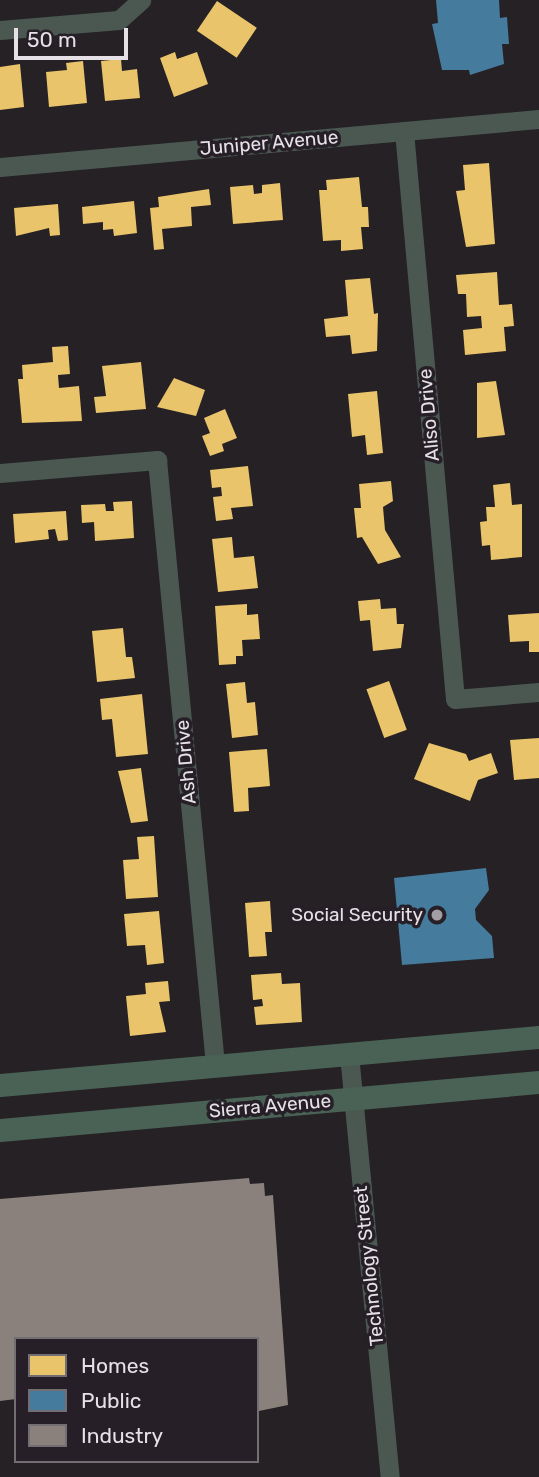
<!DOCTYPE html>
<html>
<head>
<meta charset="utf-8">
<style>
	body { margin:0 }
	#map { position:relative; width:539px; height:1477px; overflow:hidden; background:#252125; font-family:Rubik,sans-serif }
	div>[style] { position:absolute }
	.homes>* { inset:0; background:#e9c46a; transform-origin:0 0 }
	.public>* { inset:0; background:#457b9d }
	.industry>* { inset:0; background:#8a817c }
	.minor>* { height:19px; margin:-9.5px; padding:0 9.5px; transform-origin:9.5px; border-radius:9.5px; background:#4a5851 }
	.major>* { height:23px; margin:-11.5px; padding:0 11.5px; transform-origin:11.5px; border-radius:11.5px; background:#496255 }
	.dots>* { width:19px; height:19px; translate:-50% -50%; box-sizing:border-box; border:4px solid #261f27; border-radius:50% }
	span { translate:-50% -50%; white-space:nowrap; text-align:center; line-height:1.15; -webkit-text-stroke:7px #261f27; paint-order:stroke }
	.street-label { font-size:19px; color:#e6e1e7 }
	.poi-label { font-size:19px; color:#e6e1e7 }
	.right { translate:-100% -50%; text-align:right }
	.legend { position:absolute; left:14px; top:1337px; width:245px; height:126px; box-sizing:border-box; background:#261f27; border:2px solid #736d74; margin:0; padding:9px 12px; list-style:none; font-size:21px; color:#e6e1e7 }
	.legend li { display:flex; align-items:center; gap:14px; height:35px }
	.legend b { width:35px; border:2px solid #736d74 }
	.scale { position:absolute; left:14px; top:28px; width:114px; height:32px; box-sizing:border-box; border:4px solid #e6e1e7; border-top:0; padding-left:9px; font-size:21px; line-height:24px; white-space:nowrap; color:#e6e1e7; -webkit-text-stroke:5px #261f27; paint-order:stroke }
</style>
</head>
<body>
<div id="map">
	<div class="homes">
		<div style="left:217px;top:1px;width:48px;height:36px;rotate:34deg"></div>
		<div style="clip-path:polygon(175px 52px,177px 59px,197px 52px,208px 84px,174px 97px,160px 58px)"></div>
		<div style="clip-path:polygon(121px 59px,122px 71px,137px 69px,140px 98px,105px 101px,101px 61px)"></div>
		<div style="clip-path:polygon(83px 61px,87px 103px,49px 107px,46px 72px,67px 70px,66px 63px)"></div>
		<div style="clip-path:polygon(20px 64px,24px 107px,0 110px,0 67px)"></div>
		<div style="clip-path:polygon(489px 163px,495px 244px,466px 247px,456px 191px,465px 190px,463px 165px)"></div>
		<div style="clip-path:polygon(359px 177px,362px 207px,368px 207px,369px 227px,361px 227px,363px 249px,341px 251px,341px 240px,323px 241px,319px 190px,327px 190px,326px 180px)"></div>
		<div style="clip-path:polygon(280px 183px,283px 220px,233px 224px,230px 187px,253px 185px,254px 194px,262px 193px,262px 185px)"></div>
		<div style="clip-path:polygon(209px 189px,211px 205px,191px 207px,192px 226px,162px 229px,164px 249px,154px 250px,150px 208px,159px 207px,158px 197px)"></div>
		<div style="clip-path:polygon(134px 201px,137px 233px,114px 236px,113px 229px,103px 230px,103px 222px,83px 224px,82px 207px)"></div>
		<div style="clip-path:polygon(58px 204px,60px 235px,50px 236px,49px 228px,16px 236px,14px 208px)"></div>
		<div style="clip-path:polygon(497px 272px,499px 305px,512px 304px,514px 326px,504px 327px,506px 351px,465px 355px,463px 330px,482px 328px,481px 316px,467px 317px,466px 294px,458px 294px,456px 275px)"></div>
		<div style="clip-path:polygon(370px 278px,374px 314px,378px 313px,377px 351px,352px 354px,350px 335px,326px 337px,324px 319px,348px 316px,345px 280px)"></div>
		<div style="clip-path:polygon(68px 346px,70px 374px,58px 375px,59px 388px,79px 386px,82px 421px,22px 423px,18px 379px,23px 379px,22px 365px,53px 362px,52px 347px)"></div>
		<div style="clip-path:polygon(141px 362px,146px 409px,96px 413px,94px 397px,106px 396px,102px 366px)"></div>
		<div style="clip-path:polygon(174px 378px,205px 390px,196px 416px,157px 407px)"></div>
		<div style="clip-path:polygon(496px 381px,505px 435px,477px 438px,477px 383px)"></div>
		<div style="clip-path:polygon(377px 391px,383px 453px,367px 455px,365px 435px,352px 437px,348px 394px)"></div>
		<div style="clip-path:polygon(225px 409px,237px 438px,222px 444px,224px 451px,210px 456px,202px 436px,210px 433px,204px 418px)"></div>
		<div style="clip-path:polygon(248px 466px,253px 506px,231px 508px,233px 519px,216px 521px,213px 497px,222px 496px,221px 487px,212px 488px,210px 470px)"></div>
		<div style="clip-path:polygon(391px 481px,393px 501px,383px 507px,385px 530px,401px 557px,378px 564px,362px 537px,357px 538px,354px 508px,361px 508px,359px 484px)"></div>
		<div style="clip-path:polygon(510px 483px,512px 505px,522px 504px,522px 557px,491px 560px,490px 545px,482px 546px,480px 522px,487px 521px,486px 507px,495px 507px,493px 485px)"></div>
		<div style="clip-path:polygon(132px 501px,134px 538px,95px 541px,94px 522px,82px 523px,81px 505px,105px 504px,106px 511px,114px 511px,113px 502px)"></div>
		<div style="clip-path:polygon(66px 511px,68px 540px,58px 541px,55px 529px,48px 530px,49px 539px,15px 543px,13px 514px)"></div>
		<div style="clip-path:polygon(232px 537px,234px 558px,254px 556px,258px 588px,218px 592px,212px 539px)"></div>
		<div style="clip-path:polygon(380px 599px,381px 609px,396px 608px,397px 624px,404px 624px,401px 648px,373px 651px,370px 620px,360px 621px,358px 601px)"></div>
		<div style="clip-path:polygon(247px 604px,247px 615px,258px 614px,260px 639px,242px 640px,243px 656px,236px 656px,236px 664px,219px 665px,215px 606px)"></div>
		<div style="clip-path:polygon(539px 613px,539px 652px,529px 652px,529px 641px,510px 642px,508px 615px)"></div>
		<div style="clip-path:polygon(123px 628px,126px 657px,132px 657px,135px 678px,97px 682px,92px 631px)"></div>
		<div style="left:389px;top:681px;width:52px;height:24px;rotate:70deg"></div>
		<div style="clip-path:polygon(245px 682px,247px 703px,255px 702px,258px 735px,232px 738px,226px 684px)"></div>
		<div style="clip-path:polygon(142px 694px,148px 754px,116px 757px,112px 719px,102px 720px,100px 699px)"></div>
		<div style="clip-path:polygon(539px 738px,539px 778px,514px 780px,510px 740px)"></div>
		<div style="clip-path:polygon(429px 743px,466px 754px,469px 761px,491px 753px,498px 773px,478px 780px,470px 801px,414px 779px)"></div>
		<div style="clip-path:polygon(267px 749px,270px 786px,248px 788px,249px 811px,234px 812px,229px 752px)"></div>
		<div style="clip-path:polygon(141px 768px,148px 821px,131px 823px,118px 771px)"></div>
		<div style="clip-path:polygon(154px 836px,158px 897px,126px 899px,123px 860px,139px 859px,137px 837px)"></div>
		<div style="clip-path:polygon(270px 901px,272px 932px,265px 932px,267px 956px,249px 957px,245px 903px)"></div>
		<div style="clip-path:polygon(159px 911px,164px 963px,147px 965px,145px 945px,127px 946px,124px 914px)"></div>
		<div style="clip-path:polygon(281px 973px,282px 984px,300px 983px,302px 1022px,256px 1025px,254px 1007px,263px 1006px,262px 999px,253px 1000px,251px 975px)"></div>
		<div style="clip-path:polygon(168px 981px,170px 1001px,159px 1002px,166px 1032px,130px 1036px,126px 996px,146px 994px,145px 983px)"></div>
	</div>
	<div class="public">
		<div style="clip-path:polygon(436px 0,499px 0,500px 18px,507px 17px,509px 44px,502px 44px,504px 64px,470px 75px,469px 70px,442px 70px,432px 24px,438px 23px)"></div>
		<div style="clip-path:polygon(486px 868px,489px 890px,475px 909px,476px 920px,492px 936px,494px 958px,402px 965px,394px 878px)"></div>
	</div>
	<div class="industry">
		<div style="clip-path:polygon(249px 1178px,250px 1184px,264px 1183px,265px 1196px,273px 1195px,288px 1405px,259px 1411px,257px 1339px,16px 1339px,16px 1399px,0 1401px,0 1199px)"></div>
	</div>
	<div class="minor">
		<div style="left:0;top:30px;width:119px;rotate:-4.8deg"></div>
		<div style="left:119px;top:20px;width:30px;rotate:-42deg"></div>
		<div style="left:404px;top:131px;width:570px;rotate:84.87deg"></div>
		<div style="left:455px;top:699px;width:84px;rotate:-4.8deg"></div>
		<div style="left:0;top:167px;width:541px;rotate:-5.09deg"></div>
		<div style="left:0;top:473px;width:158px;rotate:-4.7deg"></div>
		<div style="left:157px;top:460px;width:608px;rotate:84.52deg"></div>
		<div style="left:349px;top:1054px;width:425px;rotate:84.5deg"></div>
	</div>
	<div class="major">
		<div style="left:0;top:1085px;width:541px;rotate:-5.09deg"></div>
		<div style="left:0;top:1130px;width:541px;rotate:-5.09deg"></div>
	</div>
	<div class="dots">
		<div style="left:437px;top:915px;background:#a29ea3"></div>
	</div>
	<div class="street-label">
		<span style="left:269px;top:143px;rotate:-5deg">Juniper Avenue</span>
		<span style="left:429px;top:415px;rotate:-95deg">Aliso Drive</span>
		<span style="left:186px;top:762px;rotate:-95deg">Ash Drive</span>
		<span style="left:270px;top:1106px;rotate:-5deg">Sierra Avenue</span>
		<span style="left:369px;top:1266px;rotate:-96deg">Technology Street</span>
	</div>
	<div class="poi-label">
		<span class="right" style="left:423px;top:915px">Social Security</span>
	</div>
	<ul class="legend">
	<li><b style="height:19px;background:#e9c46a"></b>Homes</li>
	<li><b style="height:19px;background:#457b9d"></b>Public</li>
	<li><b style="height:19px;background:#8a817c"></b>Industry</li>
	</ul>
	<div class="scale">50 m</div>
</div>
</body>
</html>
